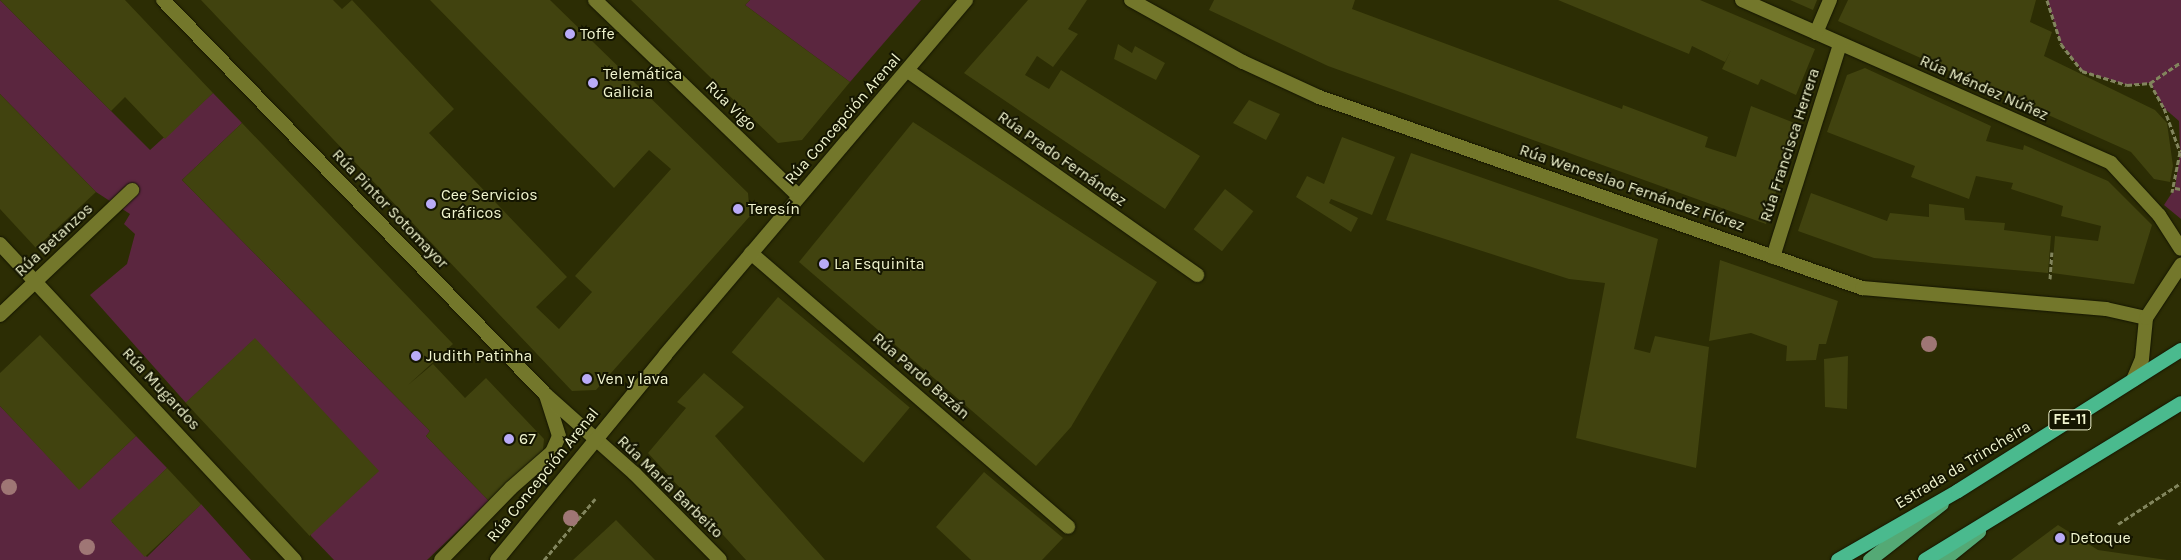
<!DOCTYPE html>
<html>
<head>
<meta charset="utf-8">
<style>
	body { margin:0 }
	#map { position:relative; width:2181px; height:560px; overflow:hidden; background:#2c2d04; font-family:Karla,sans-serif }
	div>[style] { position:absolute }
	.green>* { inset:0; background:#5b263f }
	.building>* { inset:0; background:#41430f; transform-origin:0 0 }
	.path>* { height:3px; margin-top:-1.5px; transform-origin:0; background:repeating-linear-gradient(90deg,#82855d 0 5px,transparent 0 7.5px) }
	.roads { filter:drop-shadow(0 0 1px #141501) drop-shadow(0 0 1px #141501) }
	.service>* { height:14px; margin:-7px; padding:0 7px; transform-origin:7px; border-radius:7px; background:#73772b }
	.minor>* { height:14px; margin:-7px; padding:0 7px; transform-origin:7px; border-radius:7px; background:#73772b }
	.tertiary>* { height:14px; margin:-7px; padding:0 7px; transform-origin:7px; border-radius:7px; background:#73772b }
	.primary>* { height:14px; margin:-7px; padding:0 7px; transform-origin:7px; border-radius:7px; background:#54a975 }
	.trunk>* { height:14px; margin:-7px; padding:0 7px; transform-origin:7px; border-radius:7px; background:#4aba8e }
	.trees>* { width:16px; height:16px; margin:-8px; border-radius:50%; background:#9f7675 }
	.dots>* { width:14px; height:14px; translate:-50% -50%; box-sizing:border-box; border:2px solid #141500; border-radius:50% }
	span { translate:-50% -50%; white-space:nowrap; text-align:center; line-height:1.15; -webkit-text-stroke:4px #141500; paint-order:stroke }
	.shield-label span { padding:1px 4px; background:#141500; border:1px solid; border-radius:4px; -webkit-text-stroke-width:0 }
	.shield-label { font-size:15px; color:#f1f5cf; font-weight:700 }
	.poi-label { font-size:16px; color:#f1f5cf }
	.left { translate:0 -50%; text-align:left }
	.street-label { font-size:16px; color:#f1f5cf }
</style>
</head>
<body>
<div id="map">
	<div class="green">
		<div style="clip-path:polygon(0 0,150px 150px,213px 93px,242px 123px,182px 180px,430px 431px,426px 436px,489px 501px,427px 560px,334px 560px,311px 536px,255px 339px,186px 403px,90px 295px,127px 264px,135px 234px,124px 224px,130px 214px,96px 192px,0 94px)"></div>
		<div style="clip-path:polygon(750px 0,921px 0,850px 82px,745px 5px)"></div>
		<div style="clip-path:polygon(2047px 0,2181px 0,2181px 219px,2164px 205px,2175px 188px,2180px 152px,2179px 121px,2164px 108px,2150px 83px,2127px 85px,2082px 71px,2061px 44px)"></div>
		<div style="clip-path:polygon(0 406px,79px 489px,136px 436px,167px 468px,112px 522px,147px 557px,201px 504px,251px 560px,0 560px)"></div>
	</div>
	<div class="building">
		<div style="clip-path:polygon(0 0,125px 0,213px 93px,165px 139px,125px 97px,111px 111px)"></div>
		<div style="clip-path:polygon(201px 0,333px 0,342px 9px,352px 0,454px 109px,429px 133px,567px 277px,536px 307px,559px 329px,592px 292px,575px 276px,671px 169px,649px 150px,614px 188px,430px 0,550px 0,748px 193px,750px 216px,596px 390px,572px 391px)"></div>
		<div style="clip-path:polygon(631px 0,750px 0,745px 5px,850px 82px,802px 140px,778px 143px)"></div>
		<div style="clip-path:polygon(1028px 0,1087px 0,1068px 29px,1078px 34px,1053px 67px,1037px 56px,1025px 75px,1049px 89px,1061px 70px,1200px 156px,1165px 209px,964px 73px)"></div>
		<div style="clip-path:polygon(1214px 0,1355px 0,1352px 9px,1622px 109px,1623px 105px,1708px 137px,1705px 147px,1736px 157px,1751px 106px,1797px 124px,1766px 224px,1328px 66px,1209px 10px)"></div>
		<div style="clip-path:polygon(1558px 0,1700px 0,1815px 49px,1796px 95px,1761px 79px,1758px 85px,1722px 69px,1731px 50px,1725px 62px,1692px 46px,1689px 54px)"></div>
		<div style="clip-path:polygon(1790px 0,1817px 0,1813px 10px)"></div>
		<div style="clip-path:polygon(1848px 0,2036px 0,2030px 22px,2052px 32px,2044px 56px,2155px 110px,2167px 123px,2173px 166px,2170px 182px,2154px 179px,2131px 152px,1838px 21px)"></div>
		<div style="clip-path:polygon(1118px 44px,1132px 53px,1135px 46px,1165px 63px,1156px 80px,1114px 59px)"></div>
		<div style="clip-path:polygon(1865px 68px,1991px 126px,1986px 141px,2023px 150px,2024px 145px,2108px 181px,2152px 225px,2134px 284px,2052px 273px,2055px 236px,2098px 241px,2101px 226px,2061px 216px,2063px 206px,2011px 189px,2013px 183px,1976px 176px,1969px 199px,1911px 177px,1915px 166px,1827px 132px,1847px 75px)"></div>
		<div style="clip-path:polygon(0 94px,96px 192px,36px 248px,0 209px)"></div>
		<div style="clip-path:polygon(1249px 100px,1280px 114px,1266px 140px,1233px 123px)"></div>
		<div style="clip-path:polygon(913px 122px,1157px 282px,1071px 427px,1036px 466px,799px 262px)"></div>
		<div style="clip-path:polygon(242px 123px,453px 344px,408px 385px,433px 364px,465px 398px,486px 378px,544px 439px,543px 450px,489px 501px,426px 436px,430px 431px,182px 180px)"></div>
		<div style="clip-path:polygon(1342px 137px,1395px 157px,1372px 215px,1331px 199px,1329px 203px,1358px 218px,1351px 232px,1296px 197px,1307px 176px,1324px 184px)"></div>
		<div style="clip-path:polygon(1411px 153px,1658px 239px,1634px 349px,1650px 353px,1655px 336px,1709px 347px,1696px 468px,1576px 438px,1605px 283px,1569px 279px,1386px 220px)"></div>
		<div style="left:1225px;top:189px;width:36px;height:51px;rotate:38deg"></div>
		<div style="clip-path:polygon(1811px 193px,1887px 221px,1890px 213px,1929px 217px,1929px 204px,1964px 208px,1965px 220px,2005px 223px,2004px 230px,2051px 236px,2048px 273px,1874px 258px,1798px 231px)"></div>
		<div style="clip-path:polygon(1720px 260px,1838px 301px,1826px 344px,1819px 344px,1816px 360px,1786px 361px,1787px 346px,1751px 333px,1709px 341px)"></div>
		<div style="left:778px;top:297px;width:172px;height:72px;rotate:40deg"></div>
		<div style="clip-path:polygon(40px 335px,136px 436px,79px 490px,0 406px,0 373px)"></div>
		<div style="left:255px;top:338px;width:182px;height:95px;rotate:47deg"></div>
		<div style="clip-path:polygon(1848px 356px,1847px 409px,1825px 407px,1824px 359px)"></div>
		<div style="clip-path:polygon(704px 373px,744px 407px,715px 436px,825px 560px,746px 560px,648px 453px,686px 408px,677px 402px)"></div>
		<div style="left:167px;top:468px;width:50px;height:77px;rotate:47deg"></div>
		<div style="clip-path:polygon(984px 472px,1063px 538px,1042px 560px,971px 560px,936px 527px)"></div>
		<div style="clip-path:polygon(616px 520px,655px 560px,573px 560px)"></div>
		<div style="clip-path:polygon(2058px 525px,2098px 550px,2167px 560px,2011px 560px)"></div>
	</div>
	<div class="path">
		<div style="left:2047px;top:0;width:46px;rotate:72.3deg"></div>
		<div style="left:2061px;top:44px;width:34px;rotate:52deg"></div>
		<div style="left:2082px;top:71px;width:47px;rotate:17.3deg"></div>
		<div style="left:2127px;top:85px;width:23px;rotate:-5deg"></div>
		<div style="left:2150px;top:83px;width:29px;rotate:61deg"></div>
		<div style="left:2164px;top:108px;width:47px;rotate:70deg"></div>
		<div style="left:2180px;top:152px;width:41px;rotate:101.3deg"></div>
		<div style="left:2150px;top:83px;width:37px;rotate:-34deg"></div>
		<div style="left:2175px;top:188px;width:6px;rotate:9deg"></div>
		<div style="left:2050px;top:279px;width:27px;rotate:-86deg"></div>
		<div style="left:2118px;top:524px;width:75px;rotate:-33.1deg"></div>
		<div style="left:544px;top:560px;width:80px;rotate:-50.1deg"></div>
	</div>
	<div class="roads">
		<div class="service">
			<div style="left:441px;top:560px;width:100px;rotate:-45.8deg"></div>
			<div style="left:511px;top:488px;width:55px;rotate:-41.3deg"></div>
			<div style="left:552px;top:452px;width:17px;rotate:-66deg"></div>
			<div style="left:559px;top:436px;width:43px;rotate:-107.6deg"></div>
		</div>
		<div class="minor">
			<div style="left:163px;top:0;width:550px;rotate:45.88deg"></div>
			<div style="left:546px;top:395px;width:118px;rotate:41.6deg"></div>
			<div style="left:634px;top:473px;width:122px;rotate:45.3deg"></div>
			<div style="left:595px;top:0;width:283px;rotate:43.9deg"></div>
			<div style="left:1131px;top:0;width:128px;rotate:29deg"></div>
			<div style="left:1243px;top:62px;width:84px;rotate:24.7deg"></div>
			<div style="left:1319px;top:97px;width:576px;rotate:19.38deg"></div>
			<div style="left:1862px;top:288px;width:245px;rotate:4.9deg"></div>
			<div style="left:2106px;top:309px;width:41px;rotate:12.7deg"></div>
			<div style="left:1742px;top:0;width:403px;rotate:23.8deg"></div>
			<div style="left:2111px;top:163px;width:71px;rotate:47.3deg"></div>
			<div style="left:2159px;top:215px;width:40px;rotate:57.1deg"></div>
			<div style="left:1816px;top:33px;width:36px;rotate:-67deg"></div>
			<div style="left:908px;top:71px;width:354px;rotate:35.2deg"></div>
			<div style="left:0;top:244px;width:432px;rotate:47deg"></div>
			<div style="left:751px;top:253px;width:419px;rotate:40.8deg"></div>
			<div style="left:1773px;top:257px;width:223px;rotate:-72.5deg"></div>
			<div style="left:0;top:315px;width:182px;rotate:-43.4deg"></div>
			<div style="left:2133px;top:380px;width:23px;rotate:-67deg"></div>
			<div style="left:2142px;top:359px;width:41px;rotate:-84.4deg"></div>
			<div style="left:2146px;top:318px;width:64px;rotate:-56.6deg"></div>
		</div>
		<div class="tertiary">
			<div style="left:497px;top:560px;width:266px;rotate:-50.6deg"></div>
			<div style="left:666px;top:354px;width:464px;rotate:-49.7deg"></div>
		</div>
		<div class="primary">
			<div style="left:1870px;top:560px;width:91px;rotate:-37.9deg"></div>
			<div style="left:1944px;top:560px;width:45px;rotate:-38.7deg"></div>
		</div>
		<div class="trunk">
			<div style="left:1838px;top:560px;width:138px;rotate:-29.9deg"></div>
			<div style="left:1958px;top:491px;width:264px;rotate:-32.3deg"></div>
			<div style="left:1925px;top:560px;width:300px;rotate:-31.5deg"></div>
		</div>
	</div>
	<div class="trees">
		<div style="left:1929px;top:344px"></div>
		<div style="left:9px;top:487px"></div>
		<div style="left:571px;top:518px"></div>
		<div style="left:87px;top:547px"></div>
	</div>
	<div class="dots">
		<div style="left:570px;top:34px;background:#b9abf7"></div>
		<div style="left:593px;top:83px;background:#b9abf7"></div>
		<div style="left:431px;top:204px;background:#b9abf7"></div>
		<div style="left:738px;top:209px;background:#b9abf7"></div>
		<div style="left:824px;top:264px;background:#b9abf7"></div>
		<div style="left:416px;top:356px;background:#b9abf7"></div>
		<div style="left:587px;top:379px;background:#b9abf7"></div>
		<div style="left:509px;top:439px;background:#b9abf7"></div>
		<div style="left:2060px;top:538px;background:#b9abf7"></div>
	</div>
	<div class="shield-label">
		<span style="left:2070px;top:420px">FE-11</span>
	</div>
	<div class="poi-label">
		<span class="left" style="left:580px;top:34px">Toffe</span>
		<span class="left" style="left:603px;top:83px">Telemática<br>Galicia</span>
		<span class="left" style="left:441px;top:204px">Cee Servicios<br>Gráficos</span>
		<span class="left" style="left:748px;top:209px">Teresín</span>
		<span class="left" style="left:834px;top:264px">La Esquinita</span>
		<span class="left" style="left:426px;top:356px">Judith Patinha</span>
		<span class="left" style="left:597px;top:379px">Ven y lava</span>
		<span class="left" style="left:519px;top:439px">67</span>
		<span class="left" style="left:2070px;top:538px">Detoque</span>
	</div>
	<div class="street-label">
		<span style="left:1984px;top:88px;rotate:24deg">Rúa Méndez Núñez</span>
		<span style="left:731px;top:106px;rotate:44deg">Rúa Vigo</span>
		<span style="left:843px;top:119px;rotate:-49deg">Rúa Concepción Arenal</span>
		<span style="left:1790px;top:145px;rotate:-72deg">Rúa Francisca Herrera</span>
		<span style="left:1062px;top:159px;rotate:35deg">Rúa Prado Fernández</span>
		<span style="left:1632px;top:188px;rotate:19deg">Rúa Wenceslao Fernández Flórez</span>
		<span style="left:390px;top:209px;rotate:46deg">Rúa Pintor Sotomayor</span>
		<span style="left:54px;top:240px;rotate:-43deg">Rúa Betanzos</span>
		<span style="left:921px;top:376px;rotate:41deg">Rúa Pardo Bazán</span>
		<span style="left:161px;top:389px;rotate:47deg">Rúa Mugardos</span>
		<span style="left:1963px;top:465px;rotate:-31deg">Estrada da Trincheira</span>
		<span style="left:543px;top:475px;rotate:-51deg">Rúa Concepción Arenal</span>
		<span style="left:670px;top:487px;rotate:44deg">Rúa María Barbeito</span>
	</div>
</div>
</body>
</html>
